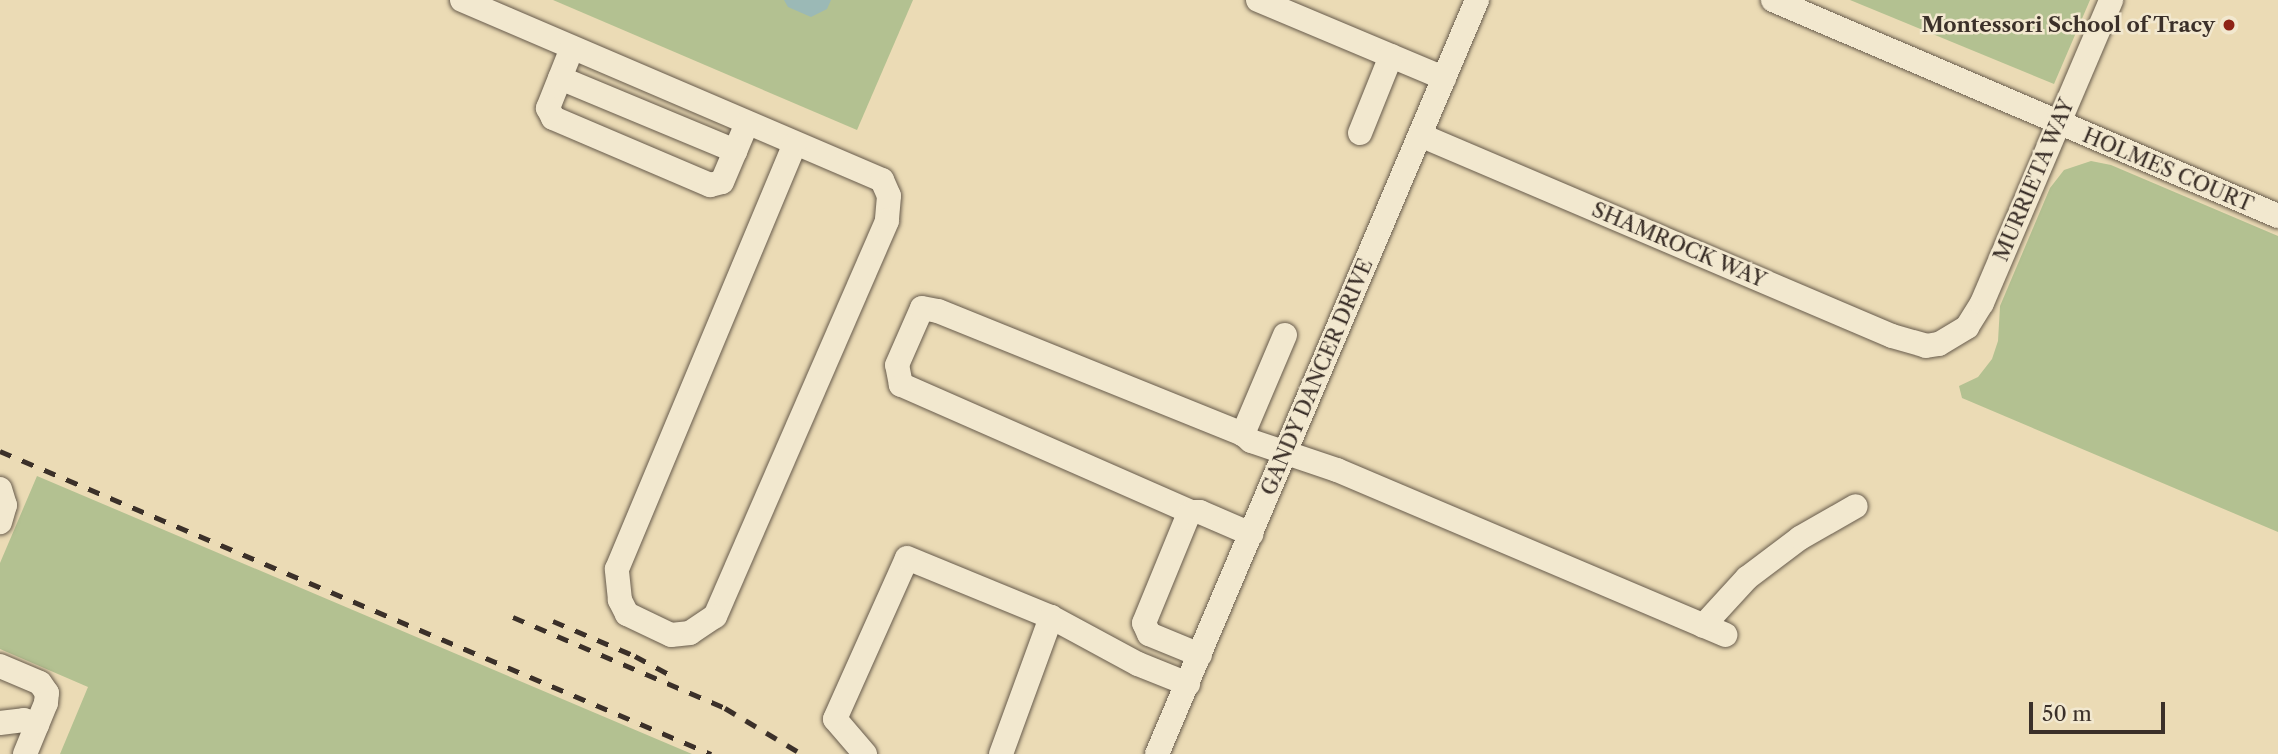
<!DOCTYPE html>
<html>
<head>
<meta charset="utf-8">
<style>
	body { margin:0 }
	#map { position:relative; width:2278px; height:754px; overflow:hidden; background:#ebdbb5; font-family:"Libre Caslon Text",serif }
	div>[style] { position:absolute }
	.green>* { inset:0; background:#b3c191 }
	.water>* { inset:0; background:#9bb9b6 }
	.roads { filter:drop-shadow(0 0 2px #675b4c) drop-shadow(0 0 2px #675b4c) }
	.minor>* { height:24px; margin:-12px; padding:0 12px; transform-origin:12px; border-radius:12px; background:#f2e8cf }
	.rail>* { height:5px; margin-top:-2.5px; transform-origin:0; background:repeating-linear-gradient(90deg,#3b3029 0 12px,transparent 0 24px) }
	.dots>* { width:19px; height:19px; translate:-50% -50%; box-sizing:border-box; border:4px solid #f2e8cf; border-radius:50% }
	span { translate:-50% -50%; white-space:nowrap; text-align:center; line-height:1.15; -webkit-text-stroke:5px #f2e8cf; paint-order:stroke }
	.poi-label { font-size:21px; color:#3b3029; font-weight:700 }
	.right { translate:-100% -50%; text-align:right }
	.street-label { font-size:21px; color:#3b3029 }
	.scale { position:absolute; left:2029px; top:702px; width:136px; height:32px; box-sizing:border-box; border:4px solid #3b3029; border-top:0; padding-left:9px; font-size:21px; line-height:24px; white-space:nowrap; color:#3b3029; -webkit-text-stroke:5px #f2e8cf; paint-order:stroke }
</style>
</head>
<body>
<div id="map">
	<div class="green">
		<div style="clip-path:polygon(553px 0,913px 0,857px 130px)"></div>
		<div style="clip-path:polygon(1850px 0,2090px 0,2054px 84px)"></div>
		<div style="clip-path:polygon(2091px 161px,2111px 165px,2278px 236px,2278px 532px,1962px 398px,1959px 386px,1978px 377px,1992px 359px,1998px 341px,2000px 306px,2050px 188px,2064px 170px)"></div>
		<div style="clip-path:polygon(37px 476px,692px 754px,60px 754px,88px 687px,0 649px,0 563px)"></div>
	</div>
	<div class="water">
		<div style="clip-path:polygon(784px 0,831px 0,827px 9px,811px 17px,788px 7px)"></div>
	</div>
	<div class="roads">
		<div class="minor">
			<div style="left:462px;top:0;width:457px;rotate:23.2deg"></div>
			<div style="left:882px;top:180px;width:17px;rotate:66deg"></div>
			<div style="left:889px;top:196px;width:25px;rotate:95deg"></div>
			<div style="left:887px;top:221px;width:431px;rotate:113.5deg"></div>
			<div style="left:715px;top:616px;width:30px;rotate:146deg"></div>
			<div style="left:690px;top:633px;width:19px;rotate:174deg"></div>
			<div style="left:671px;top:635px;width:49px;rotate:-154.5deg"></div>
			<div style="left:627px;top:614px;width:16px;rotate:-117deg"></div>
			<div style="left:620px;top:600px;width:31px;rotate:-96deg"></div>
			<div style="left:617px;top:569px;width:461px;rotate:-67.3deg"></div>
			<div style="left:1258px;top:0;width:202px;rotate:22.8deg"></div>
			<div style="left:1773px;top:0;width:549px;rotate:23.16deg"></div>
			<div style="left:572px;top:48px;width:65px;rotate:111.8deg"></div>
			<div style="left:548px;top:108px;width:11px;rotate:63deg"></div>
			<div style="left:553px;top:118px;width:171px;rotate:23.1deg"></div>
			<div style="left:710px;top:185px;width:12px;rotate:-14deg"></div>
			<div style="left:722px;top:182px;width:64px;rotate:-67deg"></div>
			<div style="left:560px;top:78px;width:190px;rotate:22.6deg"></div>
			<div style="left:1360px;top:133px;width:83px;rotate:-68.1deg"></div>
			<div style="left:1420px;top:135px;width:513px;rotate:23.07deg"></div>
			<div style="left:1892px;top:336px;width:35px;rotate:16deg"></div>
			<div style="left:1926px;top:346px;width:13px;rotate:-9deg"></div>
			<div style="left:1939px;top:344px;width:33px;rotate:-31deg"></div>
			<div style="left:1967px;top:327px;width:28px;rotate:-58deg"></div>
			<div style="left:1982px;top:303px;width:329px;rotate:-66.9deg"></div>
			<div style="left:1285px;top:335px;width:108px;rotate:113deg"></div>
			<div style="left:1243px;top:434px;width:11px;rotate:41deg"></div>
			<div style="left:1251px;top:441px;width:91px;rotate:18.6deg"></div>
			<div style="left:1337px;top:470px;width:422px;rotate:23deg"></div>
			<div style="left:0;top:489px;width:17px;rotate:73deg"></div>
			<div style="left:5px;top:505px;width:18px;rotate:106deg"></div>
			<div style="left:1191px;top:512px;width:317px;rotate:-156.3deg"></div>
			<div style="left:901px;top:385px;width:20px;rotate:-101deg"></div>
			<div style="left:897px;top:365px;width:62px;rotate:-66.3deg"></div>
			<div style="left:922px;top:308px;width:16px;rotate:11deg"></div>
			<div style="left:938px;top:311px;width:329px;rotate:22deg"></div>
			<div style="left:1703px;top:626px;width:65px;rotate:-47.5deg"></div>
			<div style="left:1747px;top:578px;width:66px;rotate:-37deg"></div>
			<div style="left:1800px;top:538px;width:64px;rotate:-29.7deg"></div>
			<div style="left:1200px;top:655px;width:55px;rotate:-157.6deg"></div>
			<div style="left:1149px;top:634px;width:12px;rotate:-114deg"></div>
			<div style="left:1144px;top:623px;width:113px;rotate:-67.7deg"></div>
			<div style="left:1187px;top:518px;width:7px;rotate:-56deg"></div>
			<div style="left:1191px;top:512px;width:9px"></div>
			<div style="left:1200px;top:512px;width:56px;rotate:23.3deg"></div>
			<div style="left:0;top:666px;width:43px;rotate:23deg"></div>
			<div style="left:40px;top:683px;width:12px;rotate:55deg"></div>
			<div style="left:47px;top:693px;width:10px;rotate:96deg"></div>
			<div style="left:46px;top:703px;width:55px;rotate:112.4deg"></div>
			<div style="left:0;top:723px;width:24px;rotate:-7deg"></div>
			<div style="left:24px;top:720px;width:14px;rotate:21deg"></div>
			<div style="left:865px;top:754px;width:46px;rotate:-130.6deg"></div>
			<div style="left:835px;top:719px;width:176px;rotate:-65.9deg"></div>
			<div style="left:907px;top:558px;width:156px;rotate:22.3deg"></div>
			<div style="left:1051px;top:617px;width:99px;rotate:28.4deg"></div>
			<div style="left:1138px;top:664px;width:54px;rotate:21.8deg"></div>
			<div style="left:1001px;top:754px;width:146px;rotate:-69.9deg"></div>
			<div style="left:1157px;top:754px;width:819px;rotate:-67deg"></div>
		</div>
	</div>
	<div class="rail">
		<div style="left:0;top:451px;width:773px;rotate:23.08deg"></div>
		<div style="left:513px;top:617px;width:231px;rotate:23.2deg"></div>
		<div style="left:725px;top:708px;width:90px;rotate:30.9deg"></div>
		<div style="left:553px;top:621px;width:89px;rotate:23.1deg"></div>
		<div style="left:635px;top:656px;width:47px;rotate:28.2deg"></div>
	</div>
	<div class="dots">
		<div style="left:2229px;top:25px;background:#8f2418"></div>
	</div>
	<div class="poi-label">
		<span class="right" style="left:2215px;top:25px">Montessori School of Tracy</span>
	</div>
	<div class="street-label">
		<span style="left:2168px;top:170px;rotate:23deg">HOLMES COURT</span>
		<span style="left:2034px;top:180px;rotate:-67deg">MURRIETA WAY</span>
		<span style="left:1679px;top:245px;rotate:23deg">SHAMROCK WAY</span>
		<span style="left:1317px;top:377px;rotate:-67deg">GANDY DANCER DRIVE</span>
	</div>
	<div class="scale">50 m</div>
</div>
</body>
</html>
